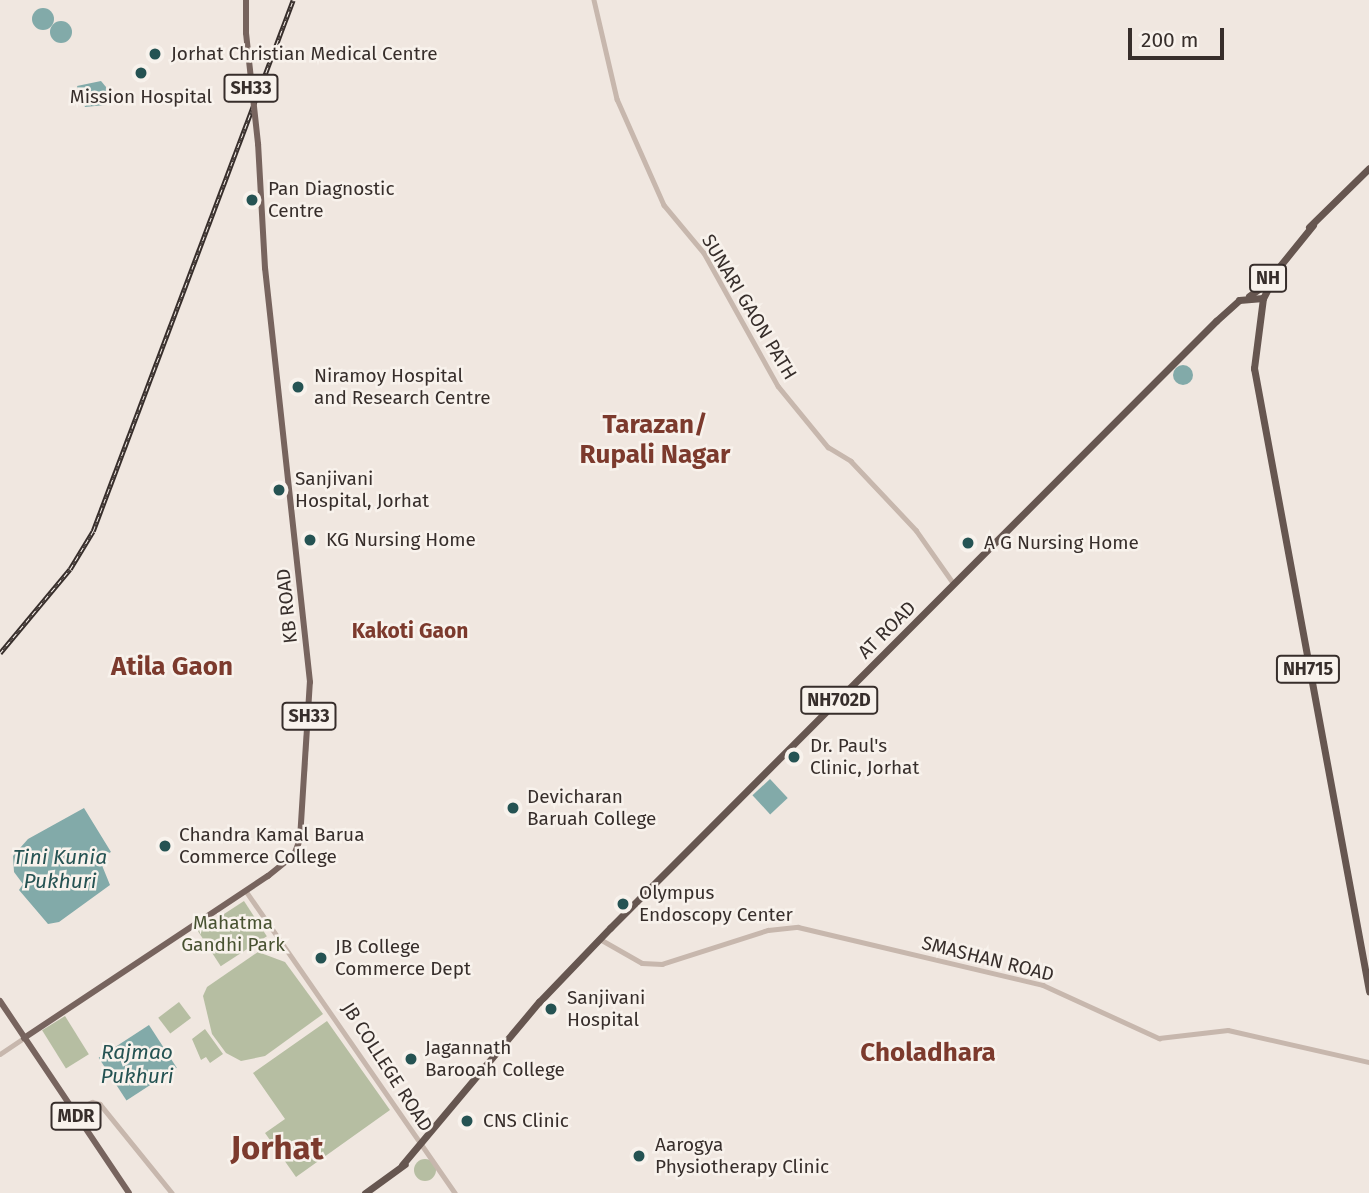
<!DOCTYPE html>
<html>
<head>
<meta charset="utf-8">
<style>
	body { margin:0 }
	#map { position:relative; width:1369px; height:1193px; overflow:hidden; background:#f0e7e0; font-family:"Fira Sans",sans-serif }
	div>[style] { position:absolute }
	.green>* { inset:0; background:#b6bea2; transform-origin:0 0 }
	.round { border-radius:50% }
	.water>* { inset:0; background:#82aaa9; transform-origin:0 0 }
	.tertiary>* { height:4.5px; margin:-2.25px; padding:0 2.25px; transform-origin:2.25px; border-radius:2.25px; background:#c7b7ad }
	.primary>* { height:6px; margin:-3px; padding:0 3px; transform-origin:3px; border-radius:3px; background:#77645e }
	.trunk>* { height:7px; margin:-3.5px; padding:0 3.5px; transform-origin:3.5px; border-radius:3.5px; background:#665650 }
	.rail>* { height:4.5px; margin-top:-2.25px; transform-origin:0; background:repeating-linear-gradient(90deg,#f8f2ec 0 5px,#372e2b 0 10px); box-sizing:border-box; border-block:2px solid #372e2b }
	.primary-bridge>* { height:6px; margin:-3px; padding:0 3px; transform-origin:3px; border-radius:3px; background:#77645e }
	.dots>* { width:19px; height:19px; translate:-50% -50%; box-sizing:border-box; border:4px solid #f8f2ec; border-radius:50% }
	span { translate:-50% -50%; white-space:nowrap; text-align:center; line-height:1.15; -webkit-text-stroke:5px #f8f2ec; paint-order:stroke }
	.shield-label span { padding:2px 5px; background:#f8f2ec; border:2px solid; border-radius:5px; -webkit-text-stroke-width:0 }
	.shield-label { font-size:18px; color:#372e2b; font-weight:700 }
	.poi-label { font-size:19px; color:#372e2b }
	.left { translate:0 -50%; text-align:left }
	.street-label { font-size:19px; color:#372e2b }
	.park-label { font-size:19px; color:#485231 }
	.neighbourhood-label { font-size:21px; color:#7c3a2d; font-weight:700 }
	.water-label { font-size:21px; color:#255353; font-style:italic }
	.district-label { font-size:26px; color:#7c3a2d; font-weight:700 }
	.town-label { font-size:33px; color:#7c3a2d; font-weight:700 }
	.scale { position:absolute; left:1128px; top:28px; width:96px; height:32px; box-sizing:border-box; border:4px solid #372e2b; border-top:0; padding-left:9px; font-size:21px; line-height:24px; white-space:nowrap; color:#372e2b; -webkit-text-stroke:5px #f8f2ec; paint-order:stroke }
</style>
</head>
<body>
<div id="map">
	<div class="green">
		<div style="left:244px;top:901px;width:42px;height:55px;rotate:57deg"></div>
		<div style="clip-path:polygon(258px 952px,285px 962px,323px 1014px,265px 1056px,241px 1061px,226px 1053px,212px 1034px,203px 996px,207px 987px)"></div>
		<div style="left:179px;top:1002px;width:20px;height:26px;rotate:53deg"></div>
		<div style="left:65px;top:1016px;width:45px;height:27px;rotate:58deg"></div>
		<div style="clip-path:polygon(327px 1021px,390px 1110px,296px 1177px,265px 1133px,285px 1119px,253px 1073px)"></div>
		<div style="clip-path:polygon(205px 1029px,223px 1054px,210px 1063px,206px 1057px,201px 1060px,192px 1039px)"></div>
		<div class="round" style="left:414px;top:1159px;width:22px;height:22px"></div>
	</div>
	<div class="water">
		<div class="round" style="left:32px;top:8px;width:22px;height:22px"></div>
		<div class="round" style="left:50px;top:21px;width:22px;height:22px"></div>
		<div style="clip-path:polygon(101px 81px,106px 87px,105px 105px,85px 107px,77px 86px)"></div>
		<div class="round" style="left:1173px;top:365px;width:20px;height:20px"></div>
		<div style="left:770px;top:779px;width:26px;height:24px;rotate:47deg"></div>
		<div style="clip-path:polygon(84px 808px,111px 852px,99px 858px,110px 885px,59px 922px,48px 924px,19px 890px,23px 884px,14px 872px,13px 856px,28px 839px)"></div>
		<div style="left:149px;top:1025px;width:51px;height:60px;rotate:57deg"></div>
	</div>
	<div class="tertiary">
		<div style="left:594px;top:0;width:102px;rotate:76.9deg"></div>
		<div style="left:617px;top:99px;width:116px;rotate:66.1deg"></div>
		<div style="left:664px;top:205px;width:62px;rotate:50.2deg"></div>
		<div style="left:704px;top:253px;width:152px;rotate:60.9deg"></div>
		<div style="left:778px;top:386px;width:79px;rotate:50.7deg"></div>
		<div style="left:828px;top:447px;width:27px;rotate:31deg"></div>
		<div style="left:851px;top:461px;width:95px;rotate:46.7deg"></div>
		<div style="left:916px;top:530px;width:66px;rotate:54.9deg"></div>
		<div style="left:246px;top:891px;width:367px;rotate:55.3deg"></div>
		<div style="left:600px;top:939px;width:48px;rotate:29.7deg"></div>
		<div style="left:642px;top:963px;width:20px;rotate:3deg"></div>
		<div style="left:662px;top:964px;width:111px;rotate:-17.8deg"></div>
		<div style="left:768px;top:930px;width:30px;rotate:-6deg"></div>
		<div style="left:798px;top:927px;width:252px;rotate:13.3deg"></div>
		<div style="left:1043px;top:985px;width:128px;rotate:24.6deg"></div>
		<div style="left:1159px;top:1038px;width:69px;rotate:-6.6deg"></div>
		<div style="left:1228px;top:1030px;width:145px;rotate:12.8deg"></div>
		<div style="left:0;top:1054px;width:29px;rotate:-34deg"></div>
		<div style="left:73px;top:1111px;width:21px;rotate:-25deg"></div>
		<div style="left:92px;top:1102px;width:8px;rotate:14deg"></div>
		<div style="left:100px;top:1104px;width:114px;rotate:51deg"></div>
	</div>
	<div class="primary">
		<div style="left:246px;top:33px;width:33px;rotate:-90deg"></div>
		<div style="left:0;top:1001px;width:231px;rotate:56.1deg"></div>
		<div style="left:24px;top:1038px;width:293px;rotate:-33.6deg"></div>
		<div style="left:268px;top:876px;width:33px;rotate:-39deg"></div>
		<div style="left:294px;top:855px;width:17px;rotate:-69deg"></div>
		<div style="left:300px;top:839px;width:157px;rotate:-86.4deg"></div>
		<div style="left:310px;top:682px;width:416px;rotate:-96.2deg"></div>
		<div style="left:265px;top:268px;width:124px;rotate:-93.2deg"></div>
	</div>
	<div class="trunk">
		<div style="left:1313px;top:225px;width:54px;rotate:129deg"></div>
		<div style="left:1279px;top:267px;width:35px;rotate:117deg"></div>
		<div style="left:1263px;top:298px;width:71px;rotate:97.3deg"></div>
		<div style="left:1254px;top:368px;width:634px;rotate:79.54deg"></div>
		<div style="left:1309px;top:227px;width:84px;rotate:-44.5deg"></div>
		<div style="left:1249px;top:296px;width:19px;rotate:-36deg"></div>
		<div style="left:402px;top:1165px;width:213px;rotate:-50deg"></div>
		<div style="left:539px;top:1002px;width:103px;rotate:-46.2deg"></div>
		<div style="left:610px;top:928px;width:858px;rotate:-45.05deg"></div>
		<div style="left:1216px;top:321px;width:31px;rotate:-42deg"></div>
		<div style="left:1239px;top:300px;width:24px;rotate:-5deg"></div>
		<div style="left:365px;top:1193px;width:49px;rotate:-35.9deg"></div>
	</div>
	<div class="rail">
		<div style="left:0;top:653px;width:109px;rotate:-50.2deg"></div>
		<div style="left:70px;top:569px;width:44px;rotate:-58.8deg"></div>
		<div style="left:93px;top:531px;width:567px;rotate:-69.36deg"></div>
	</div>
	<div class="primary-bridge">
		<div style="left:246px;top:33px;width:112px;rotate:83.8deg"></div>
	</div>
	<div class="dots">
		<div style="left:155px;top:54px;background:#255353"></div>
		<div style="left:141px;top:73px;background:#255353"></div>
		<div style="left:252px;top:200px;background:#255353"></div>
		<div style="left:298px;top:387px;background:#255353"></div>
		<div style="left:279px;top:490px;background:#255353"></div>
		<div style="left:310px;top:540px;background:#255353"></div>
		<div style="left:968px;top:543px;background:#255353"></div>
		<div style="left:794px;top:757px;background:#255353"></div>
		<div style="left:513px;top:808px;background:#255353"></div>
		<div style="left:165px;top:846px;background:#255353"></div>
		<div style="left:623px;top:904px;background:#255353"></div>
		<div style="left:321px;top:958px;background:#255353"></div>
		<div style="left:551px;top:1009px;background:#255353"></div>
		<div style="left:411px;top:1059px;background:#255353"></div>
		<div style="left:467px;top:1121px;background:#255353"></div>
		<div style="left:639px;top:1156px;background:#255353"></div>
	</div>
	<div class="shield-label">
		<span style="left:251px;top:88px">SH33</span>
		<span style="left:1268px;top:278px">NH</span>
		<span style="left:1308px;top:669px">NH715</span>
		<span style="left:839px;top:700px">NH702D</span>
		<span style="left:309px;top:716px">SH33</span>
		<span style="left:76px;top:1116px">MDR</span>
	</div>
	<div class="poi-label">
		<span class="left" style="left:171px;top:54px">Jorhat Christian Medical Centre</span>
		<span style="left:141px;top:97px">Mission Hospital</span>
		<span class="left" style="left:268px;top:200px">Pan Diagnostic<br>Centre</span>
		<span class="left" style="left:314px;top:387px">Niramoy Hospital<br>and Research Centre</span>
		<span class="left" style="left:295px;top:490px">Sanjivani<br>Hospital, Jorhat</span>
		<span class="left" style="left:326px;top:540px">KG Nursing Home</span>
		<span class="left" style="left:984px;top:543px">A G Nursing Home</span>
		<span class="left" style="left:810px;top:757px">Dr. Paul's<br>Clinic, Jorhat</span>
		<span class="left" style="left:527px;top:808px">Devicharan<br>Baruah College</span>
		<span class="left" style="left:179px;top:846px">Chandra Kamal Barua<br>Commerce College</span>
		<span class="left" style="left:639px;top:904px">Olympus<br>Endoscopy Center</span>
		<span class="left" style="left:335px;top:958px">JB College<br>Commerce Dept</span>
		<span class="left" style="left:567px;top:1009px">Sanjivani<br>Hospital</span>
		<span class="left" style="left:425px;top:1059px">Jagannath<br>Barooah College</span>
		<span class="left" style="left:483px;top:1121px">CNS Clinic</span>
		<span class="left" style="left:655px;top:1156px">Aarogya<br>Physiotherapy Clinic</span>
	</div>
	<div class="street-label">
		<span style="left:749px;top:307px;rotate:59deg">SUNARI GAON PATH</span>
		<span style="left:287px;top:606px;rotate:-96deg">KB ROAD</span>
		<span style="left:887px;top:630px;rotate:-45deg">AT ROAD</span>
		<span style="left:988px;top:959px;rotate:14deg">SMASHAN ROAD</span>
		<span style="left:387px;top:1067px;rotate:57deg">JB COLLEGE ROAD</span>
	</div>
	<div class="park-label">
		<span style="left:233px;top:934px">Mahatma<br>Gandhi Park</span>
	</div>
	<div class="neighbourhood-label">
		<span style="left:410px;top:631px">Kakoti Gaon</span>
	</div>
	<div class="water-label">
		<span style="left:60px;top:869px">Tini Kunia<br>Pukhuri</span>
		<span style="left:137px;top:1064px">Rajmao<br>Pukhuri</span>
	</div>
	<div class="district-label">
		<span style="left:655px;top:440px">Tarazan/<br>Rupali Nagar</span>
		<span style="left:172px;top:667px">Atila Gaon</span>
		<span style="left:928px;top:1053px">Choladhara</span>
	</div>
	<div class="town-label">
		<span style="left:277px;top:1149px">Jorhat</span>
	</div>
	<div class="scale">200 m</div>
</div>
</body>
</html>
